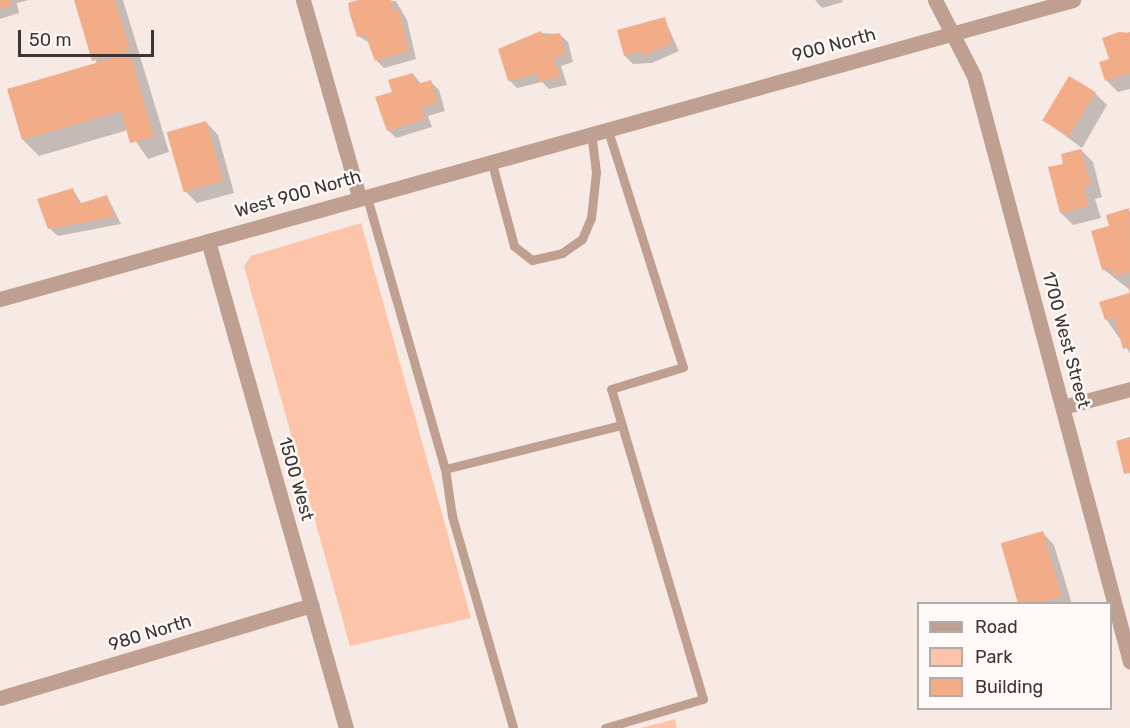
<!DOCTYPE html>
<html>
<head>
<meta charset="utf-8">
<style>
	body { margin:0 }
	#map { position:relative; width:1130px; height:728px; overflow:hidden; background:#f7eae4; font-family:Rubik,sans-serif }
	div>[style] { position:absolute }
	.green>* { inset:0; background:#fcc4a8 }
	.shadow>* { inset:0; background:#0003 }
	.building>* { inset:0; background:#f3ac88; transform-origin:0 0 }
	.lane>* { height:9px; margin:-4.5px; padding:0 4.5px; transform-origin:4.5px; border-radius:4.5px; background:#bfa090 }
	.street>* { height:15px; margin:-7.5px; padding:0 7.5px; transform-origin:7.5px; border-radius:7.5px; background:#bfa090 }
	span { translate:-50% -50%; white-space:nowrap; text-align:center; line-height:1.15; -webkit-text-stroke:5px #fff9f7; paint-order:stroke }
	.street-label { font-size:18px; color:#3b3634 }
	.legend { position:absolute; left:917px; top:602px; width:195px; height:108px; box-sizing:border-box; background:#fff9f7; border:2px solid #b1aba9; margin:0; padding:8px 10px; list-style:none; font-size:18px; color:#3b3634 }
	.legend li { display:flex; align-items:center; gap:12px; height:30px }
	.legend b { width:30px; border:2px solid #b1aba9 }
	.scale { position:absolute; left:18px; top:30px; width:136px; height:27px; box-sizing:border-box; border:3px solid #3b3634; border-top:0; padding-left:8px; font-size:18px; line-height:21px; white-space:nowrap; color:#3b3634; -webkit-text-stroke:4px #fff9f7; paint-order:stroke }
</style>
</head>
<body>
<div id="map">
	<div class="green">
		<div style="clip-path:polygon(361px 223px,471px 618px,350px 646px,244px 266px,251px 256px)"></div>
		<div style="clip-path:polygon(675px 719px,677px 728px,641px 728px)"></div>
	</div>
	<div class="shadow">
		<div style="clip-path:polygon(0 0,29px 0,17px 3px,19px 13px,0 19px)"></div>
		<div style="clip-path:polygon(76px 0,123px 0,169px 152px,148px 159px,128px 130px,39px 156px,23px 140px,97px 64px)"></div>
		<div style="clip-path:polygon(363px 0,396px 1px,407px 20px,416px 59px,384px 68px,376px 60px,370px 43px,358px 36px)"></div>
		<div style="clip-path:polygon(815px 0,842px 0,843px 2px,822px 8px)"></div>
		<div style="clip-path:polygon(664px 18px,679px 51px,652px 63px,633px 64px,625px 56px)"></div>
		<div style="clip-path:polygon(1130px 32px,1130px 89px,1118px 92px,1106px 80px,1111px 60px,1104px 39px)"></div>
		<div style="clip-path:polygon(540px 33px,559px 34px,568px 42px,573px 62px,561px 66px,567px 85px,549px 89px,542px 82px,517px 88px,509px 80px)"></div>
		<div style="clip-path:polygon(413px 74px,422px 85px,431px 82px,439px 90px,445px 111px,428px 116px,432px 127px,396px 138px,388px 130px,394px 93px)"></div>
		<div style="clip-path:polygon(1095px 93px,1107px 105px,1082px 148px,1045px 121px)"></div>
		<div style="clip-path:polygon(206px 122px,218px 135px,234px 193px,197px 203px,185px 191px)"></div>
		<div style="clip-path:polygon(1081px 150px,1093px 162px,1102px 197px,1095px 199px,1101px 218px,1073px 225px,1061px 213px,1065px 165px)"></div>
		<div style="clip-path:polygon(73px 190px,82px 204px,107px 196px,121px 224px,58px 236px,49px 228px)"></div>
		<div style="clip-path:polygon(1128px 210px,1130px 212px,1130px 290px,1103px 269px,1111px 227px)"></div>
		<div style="clip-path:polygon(1130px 294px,1130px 353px,1106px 319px)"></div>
		<div style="clip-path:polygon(1042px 532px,1054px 545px,1072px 604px,1021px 604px)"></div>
	</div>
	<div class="building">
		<div style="clip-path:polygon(0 0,11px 0,12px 5px,0 9px)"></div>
		<div style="clip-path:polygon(74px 0,115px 0,130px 50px,92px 61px)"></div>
		<div style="clip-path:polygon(358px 0,391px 0,394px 11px,399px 10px,409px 51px,375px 61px,365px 34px,357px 37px,350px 14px,348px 3px)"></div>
		<div style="clip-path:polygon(665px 17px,672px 43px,643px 56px,641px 51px,624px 56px,617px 30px)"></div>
		<div style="clip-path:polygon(541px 31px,542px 36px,560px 33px,566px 55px,554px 58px,560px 77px,539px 82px,537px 74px,508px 81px,498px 49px)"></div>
		<div style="clip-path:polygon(1119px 32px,1130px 33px,1130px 73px,1105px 81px,1099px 62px,1109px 59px,1102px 38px)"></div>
		<div style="clip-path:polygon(130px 53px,154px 137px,130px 143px,121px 111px,22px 140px,7px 89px)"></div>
		<div style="clip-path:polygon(413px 73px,417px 84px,431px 80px,438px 103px,421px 108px,425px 119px,387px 131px,375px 97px,392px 92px,388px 80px)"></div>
		<div style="left:1069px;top:76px;width:31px;height:52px;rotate:31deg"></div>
		<div style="left:206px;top:121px;width:62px;height:41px;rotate:74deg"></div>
		<div style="clip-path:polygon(1081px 149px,1091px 185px,1084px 187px,1089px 206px,1060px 213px,1048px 167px,1063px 164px,1061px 154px)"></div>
		<div style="clip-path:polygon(73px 188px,78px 204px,107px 195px,114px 217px,48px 229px,37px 199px)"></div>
		<div style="clip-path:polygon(1129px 208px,1130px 272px,1114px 276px,1112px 268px,1102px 270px,1091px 231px,1109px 226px,1106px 215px)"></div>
		<div style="clip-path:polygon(1130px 282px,1130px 347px,1123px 349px,1114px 317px,1105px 320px,1099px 302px,1129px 293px)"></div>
		<div style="clip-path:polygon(1130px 437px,1130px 473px,1124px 474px,1116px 441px)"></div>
		<div style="left:1043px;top:531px;width:68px;height:44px;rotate:74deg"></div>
	</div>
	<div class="lane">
		<div style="left:491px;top:160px;width:89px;rotate:75deg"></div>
		<div style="left:514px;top:246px;width:23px;rotate:38deg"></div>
		<div style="left:532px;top:260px;width:31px;rotate:-13deg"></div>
		<div style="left:562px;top:253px;width:24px;rotate:-35deg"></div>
		<div style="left:582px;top:239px;width:23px;rotate:-67deg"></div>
		<div style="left:591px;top:218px;width:46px;rotate:-83.8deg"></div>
		<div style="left:596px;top:172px;width:40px;rotate:-97.1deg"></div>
		<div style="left:366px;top:194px;width:286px;rotate:74deg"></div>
		<div style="left:445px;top:469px;width:182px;rotate:-14deg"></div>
		<div style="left:445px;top:469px;width:48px;rotate:81.5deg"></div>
		<div style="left:452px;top:516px;width:221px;rotate:73.9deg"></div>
		<div style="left:605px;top:728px;width:102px;rotate:-16.5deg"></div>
		<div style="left:703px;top:699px;width:323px;rotate:-106.5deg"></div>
		<div style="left:611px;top:389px;width:75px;rotate:-17deg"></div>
		<div style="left:683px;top:367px;width:251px;rotate:-107.6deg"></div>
	</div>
	<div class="street">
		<div style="left:303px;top:0;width:204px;rotate:74.1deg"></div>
		<div style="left:935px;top:0;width:85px;rotate:62.8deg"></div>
		<div style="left:974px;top:76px;width:606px;rotate:75.09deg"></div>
		<div style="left:208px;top:241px;width:506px;rotate:74.18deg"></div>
		<div style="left:0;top:299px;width:1114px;rotate:-15.57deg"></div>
		<div style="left:1063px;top:407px;width:69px;rotate:-15deg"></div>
		<div style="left:0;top:698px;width:325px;rotate:-16.6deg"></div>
	</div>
	<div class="street-label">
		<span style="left:834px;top:45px;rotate:-15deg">900 North</span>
		<span style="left:298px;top:194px;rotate:-16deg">West 900 North</span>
		<span style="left:1066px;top:340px;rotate:75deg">1700 West Street</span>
		<span style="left:296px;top:479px;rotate:74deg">1500 West</span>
		<span style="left:150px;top:633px;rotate:-17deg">980 North</span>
	</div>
	<ul class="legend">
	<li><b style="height:8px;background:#bfa090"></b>Road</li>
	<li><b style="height:16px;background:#fcc4a8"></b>Park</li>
	<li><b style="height:16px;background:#f3ac88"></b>Building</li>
	</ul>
	<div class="scale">50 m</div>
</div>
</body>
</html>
